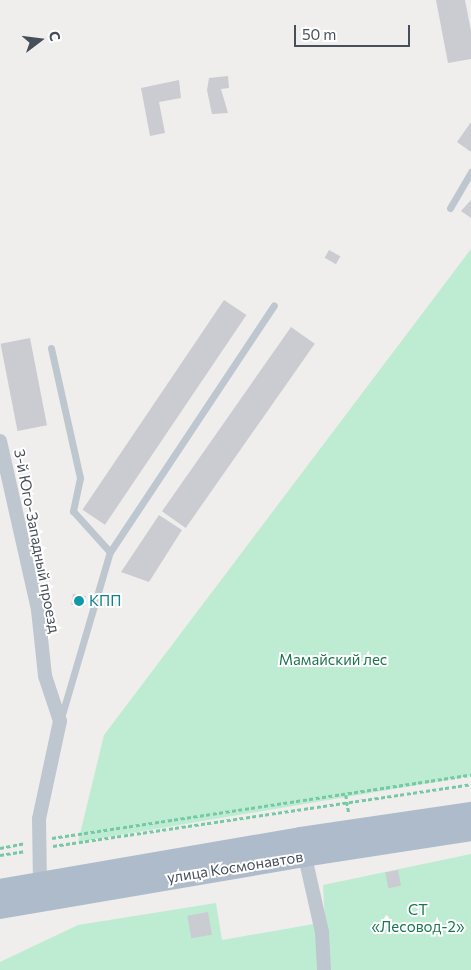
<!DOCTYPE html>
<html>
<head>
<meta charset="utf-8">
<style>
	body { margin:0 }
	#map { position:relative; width:471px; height:970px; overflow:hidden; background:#f0eded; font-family:Commissioner,sans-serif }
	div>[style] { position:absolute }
	.green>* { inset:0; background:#bdecd2 }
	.building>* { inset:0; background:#caccd2; transform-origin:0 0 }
	.path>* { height:2.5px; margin-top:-1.25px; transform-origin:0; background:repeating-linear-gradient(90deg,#77c8a5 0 4px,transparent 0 6.5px) }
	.lane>* { height:7px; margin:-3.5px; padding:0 3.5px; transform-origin:3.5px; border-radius:3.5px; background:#bec7cf }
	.street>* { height:14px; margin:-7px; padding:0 7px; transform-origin:7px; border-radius:7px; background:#bec7cf }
	.primary>* { height:22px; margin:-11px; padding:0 11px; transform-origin:11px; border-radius:11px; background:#aebbcb }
	.dots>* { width:14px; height:14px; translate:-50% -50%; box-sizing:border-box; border:2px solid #fff; border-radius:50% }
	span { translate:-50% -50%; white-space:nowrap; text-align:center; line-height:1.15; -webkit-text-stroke:4px #fff; paint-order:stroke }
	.street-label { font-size:15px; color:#464f5a }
	.culture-label { font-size:15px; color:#0d838f }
	.left { translate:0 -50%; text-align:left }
	.park-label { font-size:15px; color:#1b774f }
	.north { position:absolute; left:15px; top:15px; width:50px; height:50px; -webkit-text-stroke:4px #fff; paint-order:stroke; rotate:75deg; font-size:14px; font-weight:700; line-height:20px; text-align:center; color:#464f5a }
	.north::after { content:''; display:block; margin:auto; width:18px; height:22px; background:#464f5a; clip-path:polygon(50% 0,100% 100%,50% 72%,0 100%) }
	.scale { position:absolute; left:294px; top:25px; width:116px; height:22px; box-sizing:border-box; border:2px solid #464f5a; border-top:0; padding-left:6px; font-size:15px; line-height:18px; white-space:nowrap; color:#464f5a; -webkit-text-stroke:4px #fff; paint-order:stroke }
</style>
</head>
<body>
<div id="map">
	<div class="green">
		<div style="clip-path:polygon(471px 249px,471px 776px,78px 842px,104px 735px)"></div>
		<div style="clip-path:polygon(471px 854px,471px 970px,0 970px,0 962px,78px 925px,216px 903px,222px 940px,325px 922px,323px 885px)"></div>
	</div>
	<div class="building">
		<div style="clip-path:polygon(436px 0,465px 0,471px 31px,471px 59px,448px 63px)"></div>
		<div style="clip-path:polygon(228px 76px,229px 88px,221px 89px,228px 113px,212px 114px,207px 90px,209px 78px)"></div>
		<div style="clip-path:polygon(179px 80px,181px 98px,159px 102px,165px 133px,150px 136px,141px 88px)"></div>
		<div style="clip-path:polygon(471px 122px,471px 152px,457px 142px)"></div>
		<div style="clip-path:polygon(471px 200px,471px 218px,461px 211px)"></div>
		<div style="left:329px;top:250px;width:13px;height:9px;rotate:29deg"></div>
		<div style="left:224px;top:300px;width:27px;height:253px;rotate:34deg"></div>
		<div style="left:291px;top:327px;width:29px;height:225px;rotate:35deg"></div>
		<div style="left:30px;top:338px;width:89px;height:30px;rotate:79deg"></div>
		<div style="clip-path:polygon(159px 515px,182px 530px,149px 582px,121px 572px)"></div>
		<div style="left:73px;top:594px;width:13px;height:11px;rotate:9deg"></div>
		<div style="left:398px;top:870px;width:16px;height:13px;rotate:79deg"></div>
		<div style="left:208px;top:912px;width:23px;height:21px;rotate:80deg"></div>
	</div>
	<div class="path">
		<div style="left:346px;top:795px;width:18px;rotate:81deg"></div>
		<div style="left:52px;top:838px;width:424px;rotate:-8.6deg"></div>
		<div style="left:53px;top:846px;width:423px;rotate:-8.4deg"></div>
		<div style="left:0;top:848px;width:25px;rotate:-11deg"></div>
		<div style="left:0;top:855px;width:26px;rotate:-9deg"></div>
	</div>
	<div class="lane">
		<div style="left:450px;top:208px;width:42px;rotate:-59.7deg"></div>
		<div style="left:51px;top:348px;width:133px;rotate:77.4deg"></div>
		<div style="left:80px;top:478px;width:34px;rotate:102deg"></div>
		<div style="left:73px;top:511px;width:55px;rotate:47.9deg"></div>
		<div style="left:61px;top:718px;width:173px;rotate:-73.6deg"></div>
		<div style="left:110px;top:552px;width:296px;rotate:-56.4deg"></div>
	</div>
	<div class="street">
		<div style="left:0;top:441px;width:173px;rotate:77.3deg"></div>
		<div style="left:38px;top:610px;width:66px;rotate:83.9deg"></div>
		<div style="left:45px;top:676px;width:47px;rotate:71.6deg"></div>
		<div style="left:60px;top:721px;width:100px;rotate:102.1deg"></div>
		<div style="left:39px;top:819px;width:63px;rotate:89.1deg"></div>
		<div style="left:303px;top:848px;width:86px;rotate:77.3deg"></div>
		<div style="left:322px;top:932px;width:38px;rotate:87deg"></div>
	</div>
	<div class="primary">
		<div style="left:0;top:890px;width:305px;rotate:-9.8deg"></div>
		<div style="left:301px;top:838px;width:172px;rotate:-8.4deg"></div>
		<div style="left:0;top:908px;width:308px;rotate:-9.7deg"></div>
		<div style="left:304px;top:856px;width:169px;rotate:-8.8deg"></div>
	</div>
	<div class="dots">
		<div style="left:79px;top:601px;background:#0f9aa8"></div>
	</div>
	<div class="street-label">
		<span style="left:37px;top:541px;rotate:79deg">3-й Юго-Западный проезд</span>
		<span style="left:235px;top:867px;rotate:-9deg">улица Космонавтов</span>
	</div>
	<div class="culture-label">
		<span class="left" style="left:89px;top:601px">КПП</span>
	</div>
	<div class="park-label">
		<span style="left:333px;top:660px">Мамайский лес</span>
		<span style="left:418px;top:918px">СТ<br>«Лесовод-2»</span>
	</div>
	<div class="north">С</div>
	<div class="scale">50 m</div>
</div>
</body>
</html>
